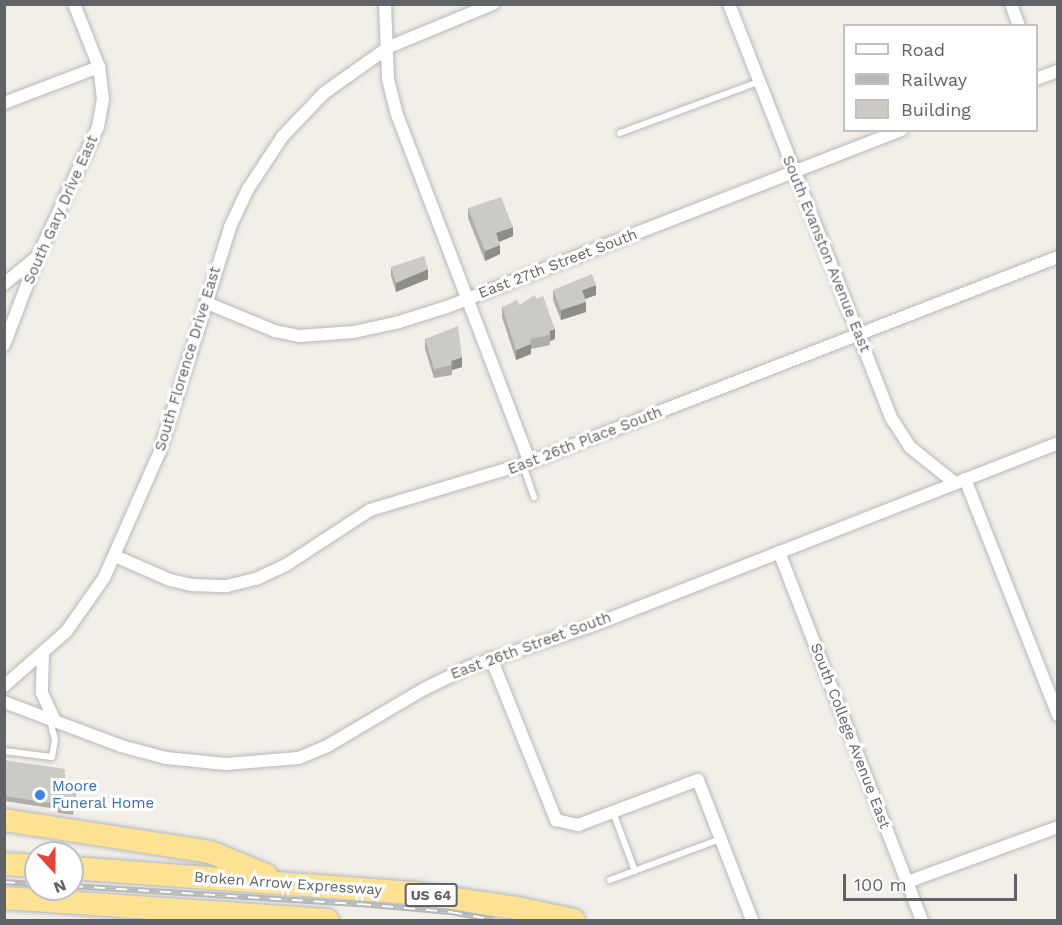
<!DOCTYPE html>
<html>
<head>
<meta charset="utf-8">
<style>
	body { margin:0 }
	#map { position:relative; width:1062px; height:925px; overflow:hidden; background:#f1efe8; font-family:"Work Sans",sans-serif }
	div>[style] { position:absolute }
	.roads { filter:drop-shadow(0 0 2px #b5b8bc) drop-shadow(0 0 2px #b5b8bc) }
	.lane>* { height:6px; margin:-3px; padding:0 3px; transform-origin:3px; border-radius:3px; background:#fff }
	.street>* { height:12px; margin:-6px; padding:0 6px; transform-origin:6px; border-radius:6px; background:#fff }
	.highway>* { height:22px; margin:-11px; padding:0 11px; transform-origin:11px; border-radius:11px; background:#fde293 }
	.rail>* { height:6px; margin-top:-3px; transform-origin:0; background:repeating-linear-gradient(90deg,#fff 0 11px,#b6b7b8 0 22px); box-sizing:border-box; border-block:2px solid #b6b7b8 }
	.wall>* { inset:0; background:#afaea9 }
	.shaded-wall>* { inset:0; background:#8f8d8a }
	.building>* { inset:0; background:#cccac5 }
	.dots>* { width:16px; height:16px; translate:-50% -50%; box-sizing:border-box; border:3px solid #fff; border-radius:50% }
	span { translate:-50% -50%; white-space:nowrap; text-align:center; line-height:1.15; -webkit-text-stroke:6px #fff; paint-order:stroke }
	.shield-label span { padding:2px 4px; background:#fff; border:2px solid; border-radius:4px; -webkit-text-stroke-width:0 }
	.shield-label { font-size:14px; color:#5f6368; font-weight:700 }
	.street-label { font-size:15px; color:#5f6368 }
	.shop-label { font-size:15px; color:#366cbe }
	.left { translate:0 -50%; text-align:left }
	.frame { position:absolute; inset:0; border:6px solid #5f6368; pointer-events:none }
	.legend { position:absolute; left:843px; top:24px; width:195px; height:108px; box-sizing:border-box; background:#fff; border:2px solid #bfc1c3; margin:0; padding:8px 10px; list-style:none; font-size:18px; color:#5f6368 }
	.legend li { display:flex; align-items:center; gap:12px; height:30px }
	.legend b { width:30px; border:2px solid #bfc1c3 }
	.north { position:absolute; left:24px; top:841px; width:60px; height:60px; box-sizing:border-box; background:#fff; border:2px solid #bfc1c3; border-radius:50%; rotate:159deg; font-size:16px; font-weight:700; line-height:24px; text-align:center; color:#5f6368 }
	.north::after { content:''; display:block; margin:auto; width:21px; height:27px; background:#ea4335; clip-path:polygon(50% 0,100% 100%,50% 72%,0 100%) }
	.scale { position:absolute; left:843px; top:874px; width:174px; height:27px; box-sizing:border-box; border:3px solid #5f6368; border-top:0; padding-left:8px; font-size:18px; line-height:21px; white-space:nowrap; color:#5f6368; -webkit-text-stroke:4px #fff; paint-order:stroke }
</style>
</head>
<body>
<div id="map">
	<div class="roads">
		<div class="lane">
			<div style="left:620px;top:133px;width:147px;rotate:-20.3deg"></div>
			<div style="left:523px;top:465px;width:34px;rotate:71deg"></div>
			<div style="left:4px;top:751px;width:48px;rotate:7.1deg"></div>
			<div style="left:52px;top:757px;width:17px;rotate:-80deg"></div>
			<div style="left:55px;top:740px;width:21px;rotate:-104deg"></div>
			<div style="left:613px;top:812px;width:63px;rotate:69.6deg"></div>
			<div style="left:610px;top:880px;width:117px;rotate:-20.4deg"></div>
		</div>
		<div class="street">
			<div style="left:385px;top:4px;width:75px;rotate:87.7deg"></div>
			<div style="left:388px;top:79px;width:34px;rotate:76deg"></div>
			<div style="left:396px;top:112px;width:375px;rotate:69.1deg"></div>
			<div style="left:729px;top:4px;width:446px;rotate:68.6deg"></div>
			<div style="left:892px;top:419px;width:33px;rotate:57deg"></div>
			<div style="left:910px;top:447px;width:58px;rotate:38.7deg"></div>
			<div style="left:1011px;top:4px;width:23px;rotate:70deg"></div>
			<div style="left:1036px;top:79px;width:23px;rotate:-20deg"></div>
			<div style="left:4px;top:103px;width:102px;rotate:-20.8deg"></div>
			<div style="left:4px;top:284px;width:43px;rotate:-39.3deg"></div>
			<div style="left:207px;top:303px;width:74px;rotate:22.4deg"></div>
			<div style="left:275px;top:331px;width:25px;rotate:12deg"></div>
			<div style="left:299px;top:336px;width:55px;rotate:-4.2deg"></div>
			<div style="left:354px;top:332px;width:46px;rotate:-12.5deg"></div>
			<div style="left:399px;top:322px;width:50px;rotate:-17.4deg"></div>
			<div style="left:447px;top:307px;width:488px;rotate:-21.3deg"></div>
			<div style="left:4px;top:345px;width:95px;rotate:-69.1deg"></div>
			<div style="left:38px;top:256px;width:142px;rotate:-65.1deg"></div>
			<div style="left:98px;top:127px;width:28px;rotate:-80deg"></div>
			<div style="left:103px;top:99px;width:32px;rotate:-97deg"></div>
			<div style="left:99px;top:67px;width:68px;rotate:-111.6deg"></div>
			<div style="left:965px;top:479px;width:254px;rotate:68.5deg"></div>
			<div style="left:779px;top:552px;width:395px;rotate:68.8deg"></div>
			<div style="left:115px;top:556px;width:60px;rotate:23.6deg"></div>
			<div style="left:170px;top:580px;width:23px;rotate:13deg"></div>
			<div style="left:192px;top:585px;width:35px;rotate:2deg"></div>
			<div style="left:227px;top:586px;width:30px;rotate:-14deg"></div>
			<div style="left:256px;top:579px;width:33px;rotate:-25deg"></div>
			<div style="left:286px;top:565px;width:100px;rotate:-33.2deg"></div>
			<div style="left:370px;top:510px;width:167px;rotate:-16.7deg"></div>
			<div style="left:530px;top:462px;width:566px;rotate:-21.22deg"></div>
			<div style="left:43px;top:656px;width:37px;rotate:92deg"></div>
			<div style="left:42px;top:693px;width:31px;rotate:65deg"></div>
			<div style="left:491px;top:658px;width:175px;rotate:68.1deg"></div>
			<div style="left:556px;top:820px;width:23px;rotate:13deg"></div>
			<div style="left:578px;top:825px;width:128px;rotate:-20.6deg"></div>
			<div style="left:698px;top:780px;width:150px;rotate:68.9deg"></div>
			<div style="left:4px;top:686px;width:82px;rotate:-41.1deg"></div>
			<div style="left:66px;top:632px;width:66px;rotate:-54.9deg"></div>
			<div style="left:104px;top:578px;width:139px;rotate:-66.2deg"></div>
			<div style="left:160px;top:451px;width:235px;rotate:-72.6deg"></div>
			<div style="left:230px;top:227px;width:42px;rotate:-64.7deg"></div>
			<div style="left:248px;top:189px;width:64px;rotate:-56.6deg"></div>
			<div style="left:283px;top:136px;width:59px;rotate:-46.4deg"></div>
			<div style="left:324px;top:93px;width:80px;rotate:-35.3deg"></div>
			<div style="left:389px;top:47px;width:113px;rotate:-22.5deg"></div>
			<div style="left:4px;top:702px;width:125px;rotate:20.6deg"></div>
			<div style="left:121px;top:746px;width:47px;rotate:14.9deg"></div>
			<div style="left:166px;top:758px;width:60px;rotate:5.7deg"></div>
			<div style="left:226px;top:764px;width:73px;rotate:-4.7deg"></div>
			<div style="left:299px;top:758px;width:33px;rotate:-23deg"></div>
			<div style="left:329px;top:745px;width:110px;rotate:-30.5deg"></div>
			<div style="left:424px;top:689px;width:50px;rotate:-26.1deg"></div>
			<div style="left:469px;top:667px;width:132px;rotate:-18.6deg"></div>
			<div style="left:594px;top:625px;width:498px;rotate:-21.4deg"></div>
			<div style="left:907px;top:882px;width:161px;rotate:-20deg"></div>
		</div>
		<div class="highway">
			<div style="left:4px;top:820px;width:208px;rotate:8.8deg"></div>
			<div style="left:210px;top:852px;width:61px;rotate:22.3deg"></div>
			<div style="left:4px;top:864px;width:32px;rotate:4deg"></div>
			<div style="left:72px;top:868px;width:342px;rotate:4.2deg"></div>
			<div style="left:413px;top:893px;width:105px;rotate:8.2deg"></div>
			<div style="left:517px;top:908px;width:58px;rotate:11.9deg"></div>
			<div style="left:4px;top:898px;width:324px;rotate:3.9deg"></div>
		</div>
	</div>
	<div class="rail">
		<div style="left:4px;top:882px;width:32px;rotate:4deg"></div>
		<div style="left:72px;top:886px;width:289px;rotate:3.6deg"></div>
		<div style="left:360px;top:904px;width:91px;rotate:5deg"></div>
		<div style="left:451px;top:912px;width:44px;rotate:10.5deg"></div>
	</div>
	<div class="wall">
		<div style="clip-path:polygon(468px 208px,513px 236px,499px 242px,500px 254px,485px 261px,468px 218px)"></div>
		<div style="clip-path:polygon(391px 267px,428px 279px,396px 292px,391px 276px)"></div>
		<div style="clip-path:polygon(553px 290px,596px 295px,585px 299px,586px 312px,561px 320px,553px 300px)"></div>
		<div style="clip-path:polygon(519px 305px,555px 339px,550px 341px,550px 345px,531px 349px,531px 354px,516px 360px,502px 317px,502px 307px)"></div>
		<div style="clip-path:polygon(425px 339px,462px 367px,452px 370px,452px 375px,434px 378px,425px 349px)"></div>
		<div style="clip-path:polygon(4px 760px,65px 774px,64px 782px,77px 789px,73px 815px,58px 813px,57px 809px,4px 801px)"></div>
	</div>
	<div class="shaded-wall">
		<div style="clip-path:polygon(513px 227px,513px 236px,496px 243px,496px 233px)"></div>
		<div style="clip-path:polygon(500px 245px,500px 254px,485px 261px,485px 251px)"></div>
		<div style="clip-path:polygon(428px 269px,428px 279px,396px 292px,396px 283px)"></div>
		<div style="clip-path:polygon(596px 285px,596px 295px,582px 300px,582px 290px)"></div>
		<div style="clip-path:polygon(586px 302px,586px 312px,561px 320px,561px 310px)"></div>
		<div style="clip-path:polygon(555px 329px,555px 339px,550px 341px,550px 335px,549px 331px)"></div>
		<div style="clip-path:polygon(531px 344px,531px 354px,516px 360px,516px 350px)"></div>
		<div style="clip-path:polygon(462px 357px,462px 367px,452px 370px,451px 361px)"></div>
	</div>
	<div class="building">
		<div style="clip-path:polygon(501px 197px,513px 227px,496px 233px,500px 245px,485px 251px,468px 208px)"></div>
		<div style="clip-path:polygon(424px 256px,428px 269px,396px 283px,391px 267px)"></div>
		<div style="clip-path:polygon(592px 274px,596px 285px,582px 290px,586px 302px,561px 310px,553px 290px)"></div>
		<div style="clip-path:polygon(535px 295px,536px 299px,543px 296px,555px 329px,549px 331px,550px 335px,530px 339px,531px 344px,516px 350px,502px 307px,517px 300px,519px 305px)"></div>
		<div style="clip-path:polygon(458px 326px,462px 357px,451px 361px,452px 365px,434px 369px,425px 339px)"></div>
		<div style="clip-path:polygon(4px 760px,65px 769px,63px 782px,77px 784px,73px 810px,58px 808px,57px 804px,4px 796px)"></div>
	</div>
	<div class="dots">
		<div style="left:40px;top:795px;background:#3f7fe0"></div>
	</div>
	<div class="shield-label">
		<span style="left:431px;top:895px">US 64</span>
	</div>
	<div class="street-label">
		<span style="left:61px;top:210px;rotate:-66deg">South Gary Drive East</span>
		<span style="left:826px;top:254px;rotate:68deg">South Evanston Avenue East</span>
		<span style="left:558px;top:264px;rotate:-21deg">East 27th Street South</span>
		<span style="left:188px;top:359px;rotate:-73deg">South Florence Drive East</span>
		<span style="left:585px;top:441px;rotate:-21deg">East 26th Place South</span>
		<span style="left:531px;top:646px;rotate:-20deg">East 26th Street South</span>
		<span style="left:850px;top:736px;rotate:69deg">South College Avenue East</span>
		<span style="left:288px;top:884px;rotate:4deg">Broken Arrow Expressway</span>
	</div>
	<div class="shop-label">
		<span class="left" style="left:52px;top:795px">Moore<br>Funeral Home</span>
	</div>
	<div class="frame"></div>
	<ul class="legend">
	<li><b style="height:8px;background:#fff"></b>Road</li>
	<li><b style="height:8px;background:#b6b7b8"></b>Railway</li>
	<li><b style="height:16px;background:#cccac5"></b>Building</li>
	</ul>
	<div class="north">N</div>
	<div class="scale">100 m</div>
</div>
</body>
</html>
